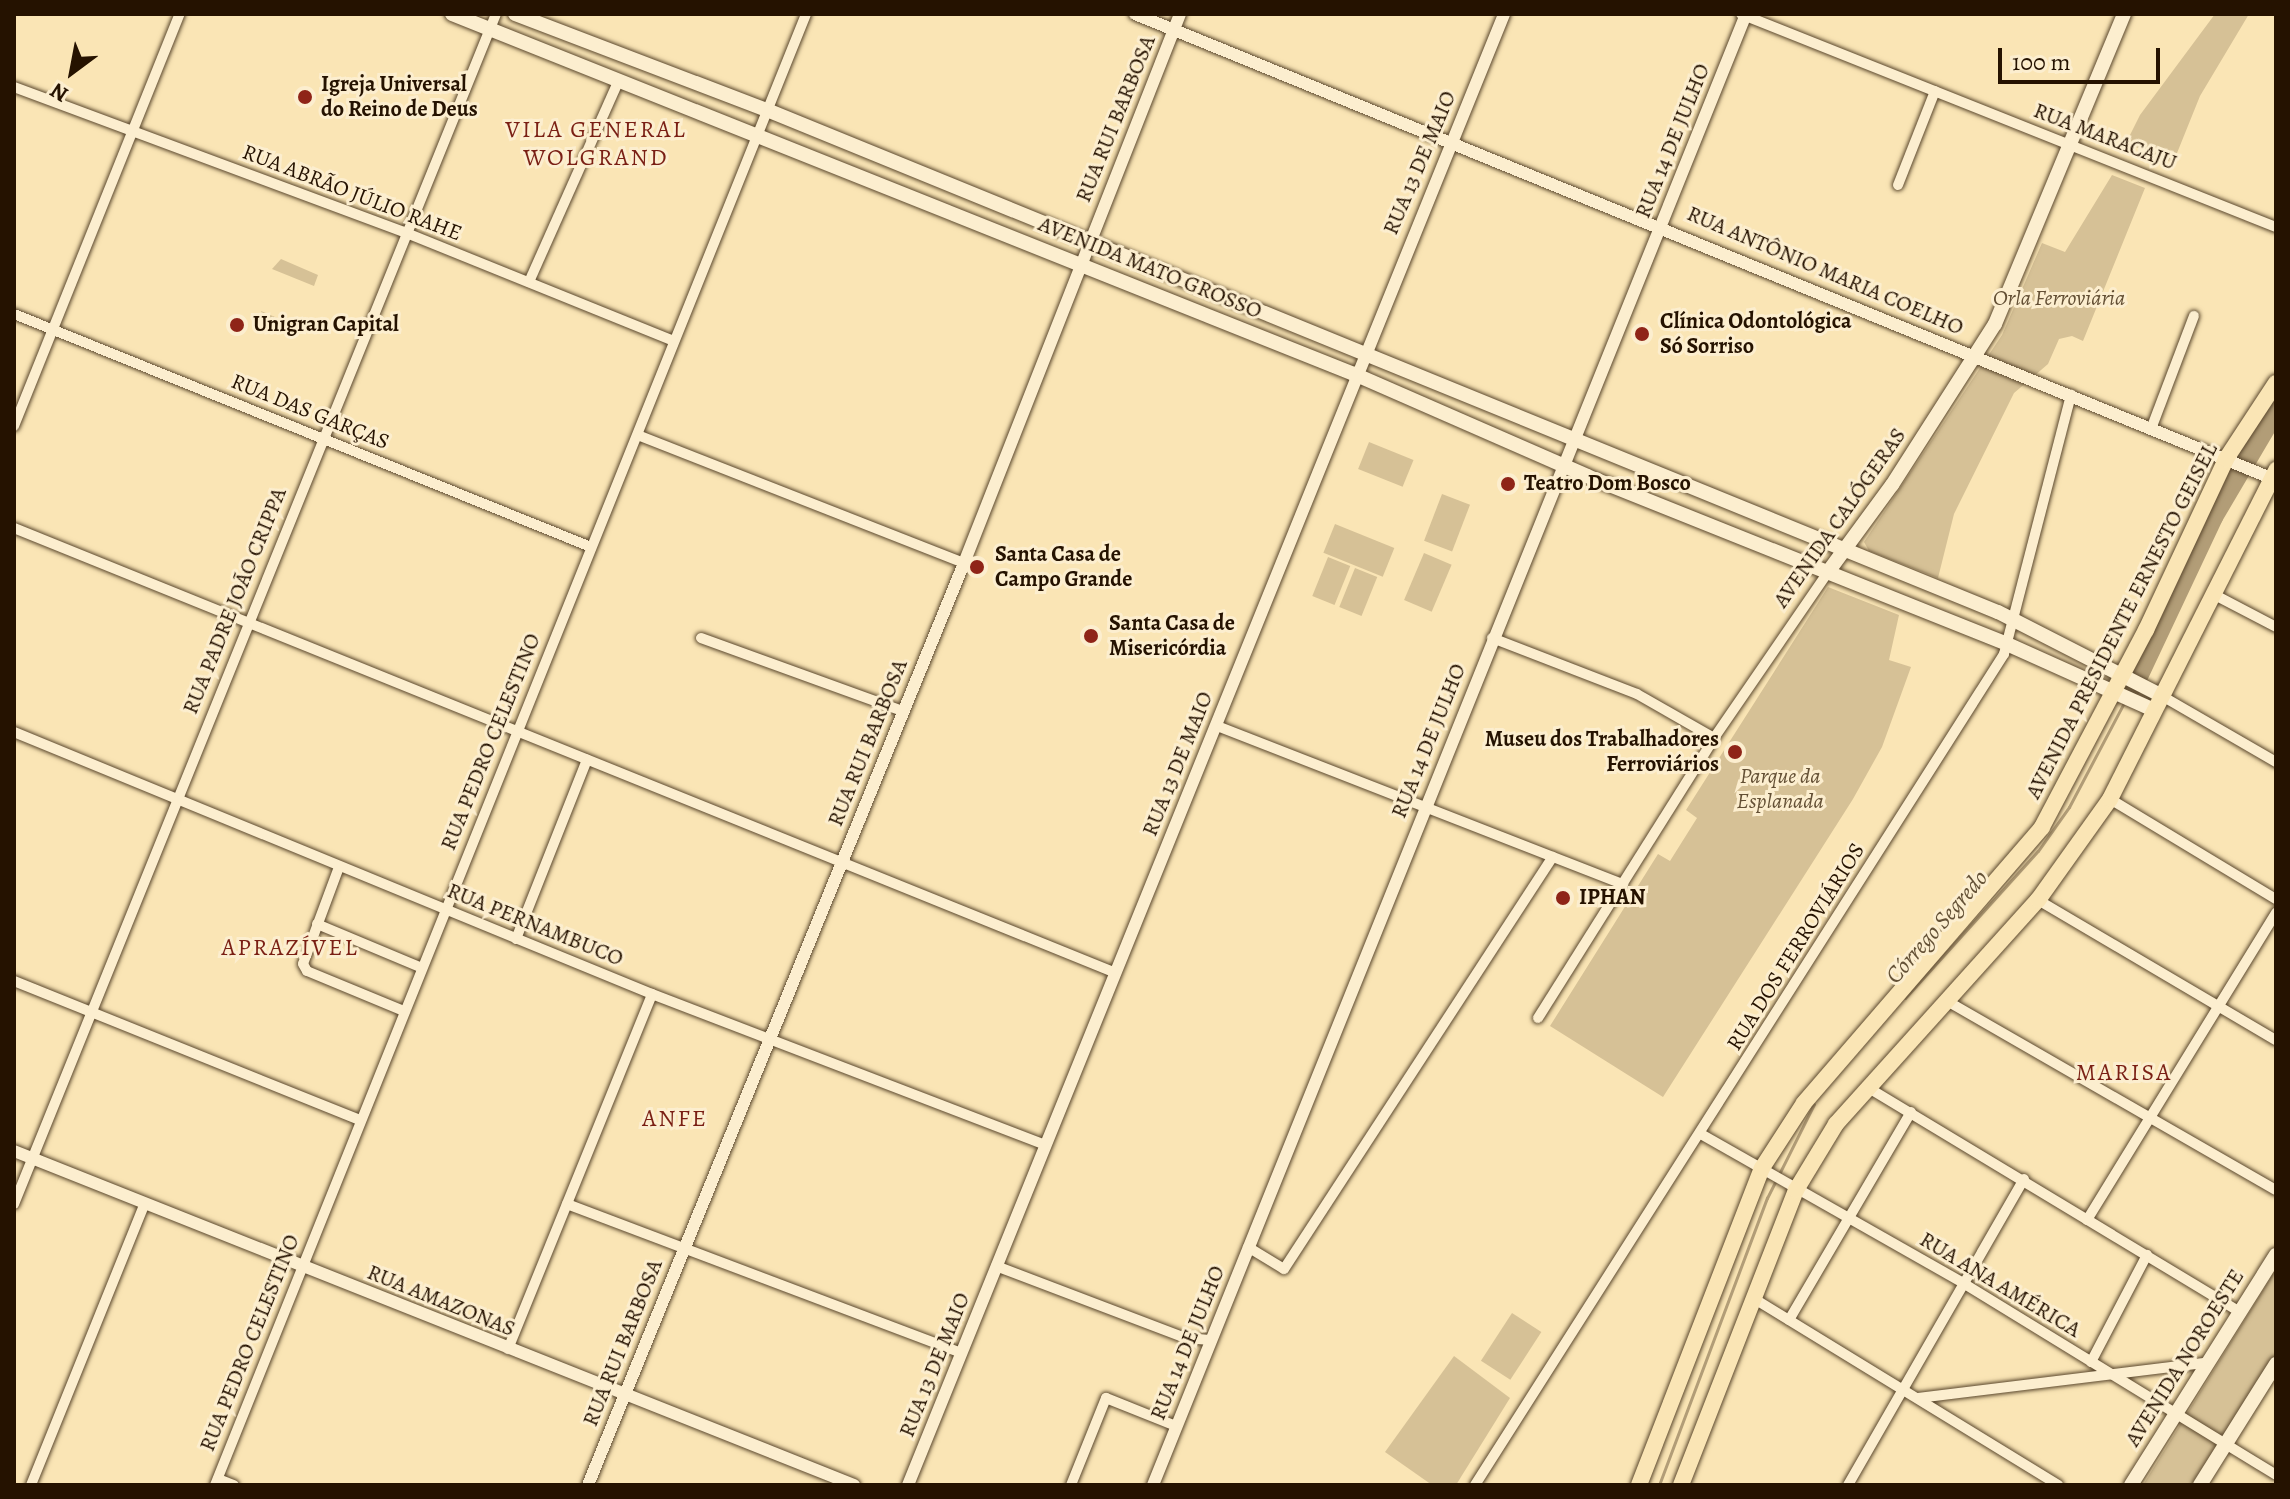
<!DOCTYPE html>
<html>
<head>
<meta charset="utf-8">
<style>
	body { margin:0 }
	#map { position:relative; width:2290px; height:1499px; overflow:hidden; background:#fae5b5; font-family:Alegreya,serif }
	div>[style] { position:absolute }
	.green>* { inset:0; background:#d6c196; transform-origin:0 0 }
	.stream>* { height:3px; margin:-1.5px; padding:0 1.5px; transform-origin:1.5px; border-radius:1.5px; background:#b29d77 }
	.river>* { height:20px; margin:-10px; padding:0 10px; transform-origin:10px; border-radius:10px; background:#b29d77 }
	.roads { filter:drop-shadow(0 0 2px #5a472d) drop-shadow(0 0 2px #5a472d) }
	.minor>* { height:10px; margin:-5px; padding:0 5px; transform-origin:5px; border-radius:5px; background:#fceecf }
	.tertiary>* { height:12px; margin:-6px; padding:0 6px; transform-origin:6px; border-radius:6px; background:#fceecf }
	.secondary>* { height:14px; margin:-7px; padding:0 7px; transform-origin:7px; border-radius:7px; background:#fceecf }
	.primary>* { height:16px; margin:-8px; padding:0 8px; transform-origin:8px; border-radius:8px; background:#fae5b5 }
	.dots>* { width:22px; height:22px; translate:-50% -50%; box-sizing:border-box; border:4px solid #fceecf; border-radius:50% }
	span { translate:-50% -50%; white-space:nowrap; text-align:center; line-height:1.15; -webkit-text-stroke:6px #fceecf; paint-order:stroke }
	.poi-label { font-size:22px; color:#251200; font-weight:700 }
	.left { translate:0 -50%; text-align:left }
	.right { translate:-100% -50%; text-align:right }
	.street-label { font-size:22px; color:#251200 }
	.park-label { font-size:22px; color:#634f34; font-style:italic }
	.neighbourhood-label { font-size:24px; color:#7a1f14; letter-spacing:2px }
	.water-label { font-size:24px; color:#645136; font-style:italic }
	.frame { position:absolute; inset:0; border:16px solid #251200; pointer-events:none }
	.north { position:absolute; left:32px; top:32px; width:80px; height:80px; -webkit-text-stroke:6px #fceecf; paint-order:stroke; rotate:212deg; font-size:22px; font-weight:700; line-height:32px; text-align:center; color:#251200 }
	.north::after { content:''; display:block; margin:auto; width:28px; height:36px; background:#251200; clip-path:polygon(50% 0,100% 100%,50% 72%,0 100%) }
	.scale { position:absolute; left:1998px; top:48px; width:162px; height:36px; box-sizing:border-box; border:4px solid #251200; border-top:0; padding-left:10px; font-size:24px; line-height:28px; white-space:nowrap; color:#251200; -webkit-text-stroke:6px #fceecf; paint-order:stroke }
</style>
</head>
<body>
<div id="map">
	<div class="green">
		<div style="clip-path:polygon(2215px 14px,2249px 14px,2200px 96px,2173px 163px,2126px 143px,2140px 115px)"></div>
		<div style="clip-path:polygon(2112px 175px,2145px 188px,2083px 341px,2072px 336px,2059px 339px,2048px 364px,2014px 393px,1954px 514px,1938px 578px,1869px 551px,1864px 542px,2002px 335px,2042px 243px,2065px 252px)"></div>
		<div style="clip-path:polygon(281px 259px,318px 275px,314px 286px,272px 269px)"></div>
		<div style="clip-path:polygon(261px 311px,296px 326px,291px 335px,267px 326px)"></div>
		<div style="left:1369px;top:442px;width:48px;height:29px;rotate:22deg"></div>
		<div style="left:1442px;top:494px;width:30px;height:50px;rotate:21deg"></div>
		<div style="left:1335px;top:524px;width:64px;height:31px;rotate:22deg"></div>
		<div style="left:1424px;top:553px;width:30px;height:51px;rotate:23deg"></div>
		<div style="left:1328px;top:557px;width:24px;height:42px;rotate:22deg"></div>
		<div style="left:1355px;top:568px;width:24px;height:42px;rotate:22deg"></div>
		<div style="clip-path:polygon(1828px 587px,1899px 615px,1889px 660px,1911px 667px,1882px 747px,1853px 799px,1663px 1097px,1550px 1026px,1658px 854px,1670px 861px,1697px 818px,1686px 810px)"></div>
		<div style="clip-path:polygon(2276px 1269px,2276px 1355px,2191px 1485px,2143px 1485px)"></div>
		<div style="left:1512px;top:1313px;width:35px;height:57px;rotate:33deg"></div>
		<div style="clip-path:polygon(1454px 1356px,1510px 1398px,1456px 1485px,1432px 1485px,1385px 1452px)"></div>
	</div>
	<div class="stream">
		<div style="left:1905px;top:998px;width:198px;rotate:-47.9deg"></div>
		<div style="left:2038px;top:851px;width:54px;rotate:-54.8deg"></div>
		<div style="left:2069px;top:807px;width:120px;rotate:-62.2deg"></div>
		<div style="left:1659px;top:1485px;width:307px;rotate:-69.4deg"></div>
		<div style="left:1767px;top:1198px;width:105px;rotate:-63.4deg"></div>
	</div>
	<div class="river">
		<div style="left:2134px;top:685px;width:186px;rotate:-64.8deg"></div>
		<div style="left:2213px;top:517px;width:124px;rotate:-59.5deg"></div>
	</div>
	<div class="roads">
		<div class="minor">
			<div style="left:1741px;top:14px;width:576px;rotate:21.71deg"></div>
			<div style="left:14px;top:87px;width:416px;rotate:20.4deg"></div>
			<div style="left:404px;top:232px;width:291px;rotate:22deg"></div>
			<div style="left:1898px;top:185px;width:101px;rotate:-68.5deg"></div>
			<div style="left:529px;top:282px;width:219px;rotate:-66deg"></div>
			<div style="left:14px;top:314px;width:622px;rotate:21.99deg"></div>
			<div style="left:14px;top:426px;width:444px;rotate:-68.1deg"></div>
			<div style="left:2151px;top:429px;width:121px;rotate:-69.2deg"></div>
			<div style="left:640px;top:436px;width:348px;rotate:21.4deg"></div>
			<div style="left:14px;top:528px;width:1188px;rotate:21.99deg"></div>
			<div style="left:2213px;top:594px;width:71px;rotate:27.6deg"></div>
			<div style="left:701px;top:638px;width:215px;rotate:19.9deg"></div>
			<div style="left:1492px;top:638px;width:155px;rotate:21.1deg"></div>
			<div style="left:1637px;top:694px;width:89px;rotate:29.7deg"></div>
			<div style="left:2162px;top:696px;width:132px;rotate:30.1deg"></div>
			<div style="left:1217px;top:726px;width:436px;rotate:21.3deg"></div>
			<div style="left:14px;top:732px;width:690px;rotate:22.33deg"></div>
			<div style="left:652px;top:994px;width:421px;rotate:21deg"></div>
			<div style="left:2110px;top:799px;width:194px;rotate:31.1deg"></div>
			<div style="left:339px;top:867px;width:103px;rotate:110.4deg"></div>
			<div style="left:303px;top:964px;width:8px;rotate:60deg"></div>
			<div style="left:307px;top:971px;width:105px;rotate:22.4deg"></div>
			<div style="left:2038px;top:900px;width:276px;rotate:30.5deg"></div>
			<div style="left:317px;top:924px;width:114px;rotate:22.7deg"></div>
			<div style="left:516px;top:939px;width:193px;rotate:-68.4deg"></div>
			<div style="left:14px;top:981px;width:372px;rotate:21.9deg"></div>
			<div style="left:1947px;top:1001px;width:379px;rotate:29.9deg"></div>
			<div style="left:1538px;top:1018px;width:331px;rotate:-57.8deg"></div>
			<div style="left:1714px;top:738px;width:201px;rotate:-55.5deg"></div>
			<div style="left:1867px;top:1087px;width:437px;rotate:31.1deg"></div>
			<div style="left:1701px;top:1134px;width:301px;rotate:29.6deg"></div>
			<div style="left:1963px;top:1283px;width:367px;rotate:31.5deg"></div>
			<div style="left:14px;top:1204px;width:1284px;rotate:-67.95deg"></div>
			<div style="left:567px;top:1204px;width:422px;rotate:20.7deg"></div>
			<div style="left:2087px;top:1220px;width:361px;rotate:-58.4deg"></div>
			<div style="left:1248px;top:1247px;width:42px;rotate:31.4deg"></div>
			<div style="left:1284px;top:1269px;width:492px;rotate:-56.9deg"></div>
			<div style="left:996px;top:1266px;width:203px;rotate:20.8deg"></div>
			<div style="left:1186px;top:1338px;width:24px;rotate:5deg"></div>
			<div style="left:1753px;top:1298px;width:358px;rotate:31.5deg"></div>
			<div style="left:1789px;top:1320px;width:241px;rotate:-59.6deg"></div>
			<div style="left:508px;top:1349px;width:383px;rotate:-67.9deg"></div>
			<div style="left:2091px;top:1362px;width:121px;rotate:-62.4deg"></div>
			<div style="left:1918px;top:1398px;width:294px;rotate:-7deg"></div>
			<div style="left:218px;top:1479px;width:17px;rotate:21deg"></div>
			<div style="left:31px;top:1485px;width:304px;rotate:-68deg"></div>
			<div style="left:215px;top:1485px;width:1585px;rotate:-68.11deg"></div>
			<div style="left:1071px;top:1485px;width:94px;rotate:-68.1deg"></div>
			<div style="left:1106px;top:1398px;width:75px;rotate:21.8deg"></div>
			<div style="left:1475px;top:1485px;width:985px;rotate:-57.52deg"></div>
			<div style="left:2004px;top:654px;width:268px;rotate:-75.5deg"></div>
			<div style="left:1848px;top:1485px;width:353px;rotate:-60.1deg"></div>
		</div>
		<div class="tertiary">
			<div style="left:1135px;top:14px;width:1232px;rotate:22.22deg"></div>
			<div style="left:14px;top:1151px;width:904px;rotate:21.68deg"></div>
			<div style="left:588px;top:1485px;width:996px;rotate:-67.81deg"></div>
			<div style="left:964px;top:563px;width:590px;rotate:-68.52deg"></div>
			<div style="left:908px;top:1485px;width:1587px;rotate:-67.94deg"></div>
			<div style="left:1153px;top:1485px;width:1586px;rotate:-68.04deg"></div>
		</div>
		<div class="secondary">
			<div style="left:452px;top:14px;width:971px;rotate:21.76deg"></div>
			<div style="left:1354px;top:374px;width:254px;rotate:23.6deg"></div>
			<div style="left:1587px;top:476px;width:452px;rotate:21.8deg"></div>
			<div style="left:2007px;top:644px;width:161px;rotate:24.2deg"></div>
			<div style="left:515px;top:14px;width:270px;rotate:20.9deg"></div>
			<div style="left:767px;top:110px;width:1329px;rotate:22.19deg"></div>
			<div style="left:1998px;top:612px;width:184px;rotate:27.1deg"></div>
			<div style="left:1828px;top:572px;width:108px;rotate:-53.7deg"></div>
			<div style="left:1892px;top:485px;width:191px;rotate:-57.4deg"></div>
			<div style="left:1995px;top:324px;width:336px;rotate:-67.4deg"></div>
			<div style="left:2131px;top:1485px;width:272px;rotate:-57.8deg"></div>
			<div style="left:2200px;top:1485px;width:143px;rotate:-57.9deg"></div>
		</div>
		<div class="primary">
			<div style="left:1639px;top:1485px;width:340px;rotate:-68.8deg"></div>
			<div style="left:1762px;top:1168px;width:77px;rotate:-57.1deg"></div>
			<div style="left:1804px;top:1103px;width:364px;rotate:-49.2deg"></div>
			<div style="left:2042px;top:827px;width:223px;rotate:-62.2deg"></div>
			<div style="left:2146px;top:630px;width:189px;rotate:-64.9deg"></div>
			<div style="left:2226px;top:459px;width:91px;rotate:-56.7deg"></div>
			<div style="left:1681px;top:1485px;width:317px;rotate:-68.7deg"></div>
			<div style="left:1796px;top:1190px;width:77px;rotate:-58.8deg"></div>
			<div style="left:1836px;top:1124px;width:302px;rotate:-48deg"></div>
			<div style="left:2038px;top:900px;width:124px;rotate:-54.5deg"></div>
			<div style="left:2110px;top:799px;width:369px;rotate:-63.2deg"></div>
		</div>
	</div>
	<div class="dots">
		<div style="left:305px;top:97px;background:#8f2418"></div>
		<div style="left:237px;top:325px;background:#8f2418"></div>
		<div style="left:1642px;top:334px;background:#8f2418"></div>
		<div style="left:1508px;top:484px;background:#8f2418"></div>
		<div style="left:977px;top:567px;background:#8f2418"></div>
		<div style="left:1091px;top:636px;background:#8f2418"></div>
		<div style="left:1735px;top:752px;background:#8f2418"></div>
		<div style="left:1563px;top:898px;background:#8f2418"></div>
	</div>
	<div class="poi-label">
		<span class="left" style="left:321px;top:97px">Igreja Universal<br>do Reino de Deus</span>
		<span class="left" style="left:1660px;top:334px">Clínica Odontológica<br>Só Sorriso</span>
		<span class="left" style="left:253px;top:325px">Unigran Capital</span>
		<span class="left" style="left:1524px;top:484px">Teatro Dom Bosco</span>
		<span class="left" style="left:995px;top:567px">Santa Casa de<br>Campo Grande</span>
		<span class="left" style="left:1109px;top:636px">Santa Casa de<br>Misericórdia</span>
		<span class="right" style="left:1719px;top:752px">Museu dos Trabalhadores<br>Ferroviários</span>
		<span class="left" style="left:1579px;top:898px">IPHAN</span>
	</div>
	<div class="street-label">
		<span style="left:1116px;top:119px;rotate:-68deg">RUA RUI BARBOSA</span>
		<span style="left:2105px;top:137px;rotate:21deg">RUA MARACAJU</span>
		<span style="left:1673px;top:141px;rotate:-68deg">RUA 14 DE JULHO</span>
		<span style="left:1420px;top:163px;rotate:-67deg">RUA 13 DE MAIO</span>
		<span style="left:352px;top:193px;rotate:21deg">RUA ABRÃO JÚLIO RAHE</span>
		<span style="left:1150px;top:268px;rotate:22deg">AVENIDA MATO GROSSO</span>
		<span style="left:1825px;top:271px;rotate:23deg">RUA ANTÔNIO MARIA COELHO</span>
		<span style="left:310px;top:412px;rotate:22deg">RUA DAS GARÇAS</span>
		<span style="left:1840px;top:518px;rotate:-55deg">AVENIDA CALÓGERAS</span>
		<span style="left:235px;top:601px;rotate:-68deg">RUA PADRE JOÃO CRIPPA</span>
		<span style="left:2122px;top:621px;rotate:-63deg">AVENIDA PRESIDENTE ERNESTO GEISEL</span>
		<span style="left:1429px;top:741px;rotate:-68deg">RUA 14 DE JULHO</span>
		<span style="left:491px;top:742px;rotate:-68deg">RUA PEDRO CELESTINO</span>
		<span style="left:868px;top:743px;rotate:-68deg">RUA RUI BARBOSA</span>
		<span style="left:1178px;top:764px;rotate:-68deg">RUA 13 DE MAIO</span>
		<span style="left:535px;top:925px;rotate:22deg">RUA PERNAMBUCO</span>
		<span style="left:1796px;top:947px;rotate:-58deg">RUA DOS FERROVIÁRIOS</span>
		<span style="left:2000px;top:1285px;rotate:31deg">RUA ANA AMÉRICA</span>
		<span style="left:441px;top:1301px;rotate:22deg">RUA AMAZONAS</span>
		<span style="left:250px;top:1343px;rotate:-68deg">RUA PEDRO CELESTINO</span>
		<span style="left:623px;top:1343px;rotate:-68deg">RUA RUI BARBOSA</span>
		<span style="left:1188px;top:1343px;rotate:-68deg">RUA 14 DE JULHO</span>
		<span style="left:2185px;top:1358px;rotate:-58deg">AVENIDA NOROESTE</span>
		<span style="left:935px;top:1365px;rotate:-68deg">RUA 13 DE MAIO</span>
	</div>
	<div class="park-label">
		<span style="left:2059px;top:299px">Orla Ferroviária</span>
		<span style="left:1780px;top:789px">Parque da<br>Esplanada</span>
	</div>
	<div class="neighbourhood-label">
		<span style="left:596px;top:144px">VILA GENERAL<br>WOLGRAND</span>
		<span style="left:290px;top:948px">APRAZÍVEL</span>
		<span style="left:2124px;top:1073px">MARISA</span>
		<span style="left:675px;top:1119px">ANFE</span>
	</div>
	<div class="water-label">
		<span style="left:1937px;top:927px;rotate:-49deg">Córrego Segredo</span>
	</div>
	<div class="frame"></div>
	<div class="north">N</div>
	<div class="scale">100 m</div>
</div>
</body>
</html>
